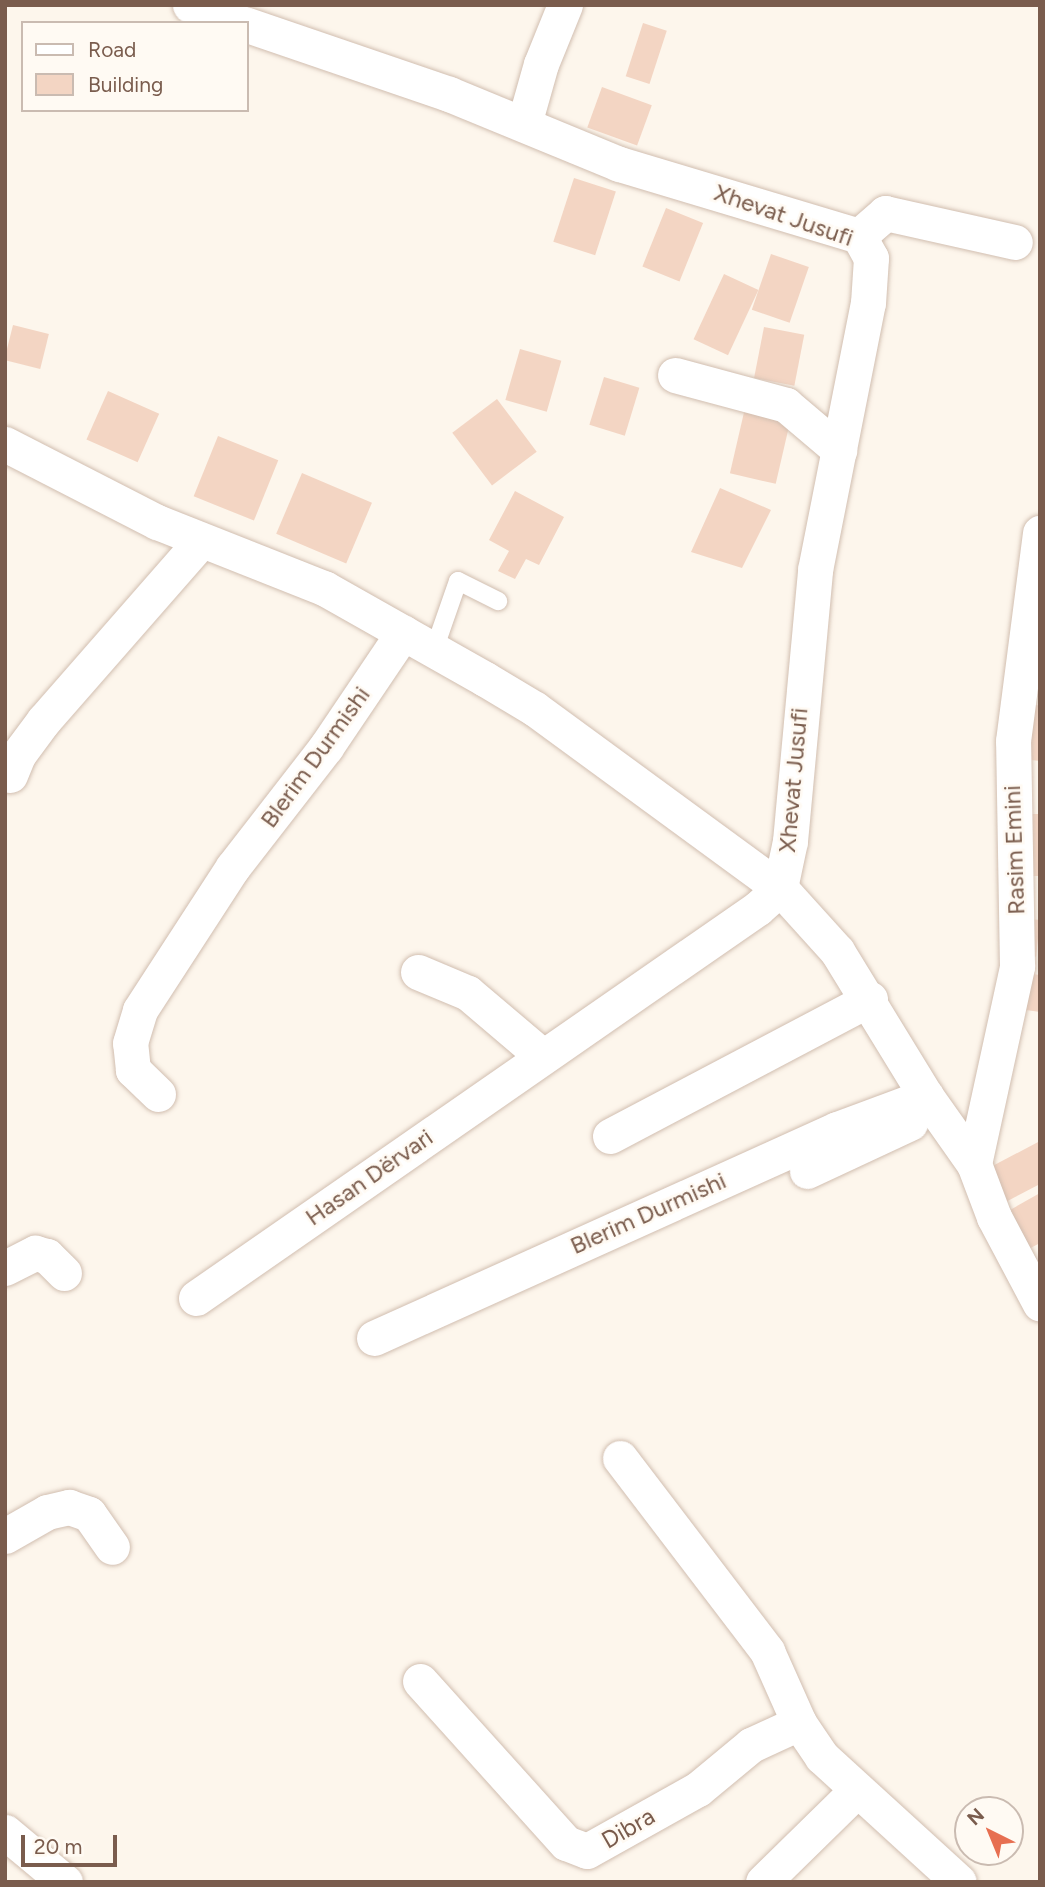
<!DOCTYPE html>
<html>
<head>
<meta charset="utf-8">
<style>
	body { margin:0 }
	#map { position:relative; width:1045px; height:1887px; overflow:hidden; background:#fdf6ec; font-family:Figtree,sans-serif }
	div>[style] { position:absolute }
	.building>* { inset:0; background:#f3d5c3; transform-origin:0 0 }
	.roads { filter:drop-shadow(0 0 2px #d1beb0) drop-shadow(0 0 2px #d1beb0) }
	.lane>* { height:18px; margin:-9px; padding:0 9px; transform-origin:9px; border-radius:9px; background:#fff }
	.street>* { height:35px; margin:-17.5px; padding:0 17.5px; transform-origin:17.5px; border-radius:17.5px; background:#fff }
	span { translate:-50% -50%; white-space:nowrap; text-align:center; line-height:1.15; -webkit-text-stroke:5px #fffaf3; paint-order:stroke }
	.street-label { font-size:24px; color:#7a5c4d }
	.frame { position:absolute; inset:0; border:7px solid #7a5c4d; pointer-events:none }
	.legend { position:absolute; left:21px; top:21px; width:228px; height:91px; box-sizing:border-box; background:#fffaf3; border:2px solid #cabbb1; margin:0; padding:9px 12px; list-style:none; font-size:21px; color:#7a5c4d }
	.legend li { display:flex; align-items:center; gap:14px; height:35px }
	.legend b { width:35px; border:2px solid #cabbb1 }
	.north { position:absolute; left:954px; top:1796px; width:70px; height:70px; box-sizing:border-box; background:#fffaf3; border:2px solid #cabbb1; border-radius:50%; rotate:317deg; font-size:19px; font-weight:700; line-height:28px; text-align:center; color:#7a5c4d }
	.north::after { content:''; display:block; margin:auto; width:24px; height:32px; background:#e76f51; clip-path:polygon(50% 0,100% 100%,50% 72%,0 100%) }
	.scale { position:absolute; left:21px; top:1835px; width:96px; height:32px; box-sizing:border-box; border:4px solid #7a5c4d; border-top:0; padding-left:9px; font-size:21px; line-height:24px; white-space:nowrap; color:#7a5c4d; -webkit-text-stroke:5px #fffaf3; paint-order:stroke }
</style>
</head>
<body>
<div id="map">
	<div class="building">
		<div style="left:643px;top:23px;width:25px;height:56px;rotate:18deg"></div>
		<div style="left:602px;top:87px;width:53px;height:43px;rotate:20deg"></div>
		<div style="left:574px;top:178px;width:44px;height:67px;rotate:18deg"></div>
		<div style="left:666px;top:208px;width:40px;height:63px;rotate:22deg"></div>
		<div style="left:771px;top:254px;width:40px;height:59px;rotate:19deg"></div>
		<div style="left:724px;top:274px;width:38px;height:72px;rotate:25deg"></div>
		<div style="left:13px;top:325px;width:37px;height:36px;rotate:14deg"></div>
		<div style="left:764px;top:327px;width:41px;height:52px;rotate:11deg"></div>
		<div style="left:520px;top:349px;width:43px;height:53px;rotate:16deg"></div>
		<div style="left:604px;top:377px;width:37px;height:50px;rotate:17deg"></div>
		<div style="left:108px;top:391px;width:56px;height:53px;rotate:24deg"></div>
		<div style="left:497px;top:399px;width:66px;height:56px;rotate:53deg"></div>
		<div style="left:745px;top:408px;width:47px;height:67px;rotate:13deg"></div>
		<div style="left:218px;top:436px;width:65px;height:65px;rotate:22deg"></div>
		<div style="left:302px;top:473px;width:76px;height:66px;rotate:23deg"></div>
		<div style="clip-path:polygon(720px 488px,771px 510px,742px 568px,691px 552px)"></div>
		<div style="clip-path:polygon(515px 491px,564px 517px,539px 565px,526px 559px,515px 579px,498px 571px,509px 551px,489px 540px)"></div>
		<div style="clip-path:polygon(1033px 704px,1040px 706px,1040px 761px,1023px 759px)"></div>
		<div style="left:1022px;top:814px;width:18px;height:62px"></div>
		<div style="left:1030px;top:919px;width:10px;height:37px;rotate:6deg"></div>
		<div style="clip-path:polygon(1032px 974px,1040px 975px,1040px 1012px,1026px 1010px)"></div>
		<div style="clip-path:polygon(1040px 1141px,1040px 1184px,1000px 1205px,983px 1171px)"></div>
		<div style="clip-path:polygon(1040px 1193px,1040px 1243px,1023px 1252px,1003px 1214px)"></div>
	</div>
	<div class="roads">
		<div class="lane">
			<div style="left:434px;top:650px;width:73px;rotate:-70.8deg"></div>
			<div style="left:458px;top:581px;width:45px;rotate:26.6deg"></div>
		</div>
		<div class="street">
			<div style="left:190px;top:5px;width:54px;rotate:19.4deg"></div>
			<div style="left:524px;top:124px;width:62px;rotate:-74.2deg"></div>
			<div style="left:541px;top:64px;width:64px;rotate:-67.9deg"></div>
			<div style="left:859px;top:236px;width:35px;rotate:-41deg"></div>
			<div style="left:885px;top:213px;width:133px;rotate:12.6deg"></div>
			<div style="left:675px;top:375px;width:115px;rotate:15.1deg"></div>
			<div style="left:786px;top:405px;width:70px;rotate:40.3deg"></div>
			<div style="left:5px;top:444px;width:171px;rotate:27.2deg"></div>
			<div style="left:157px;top:522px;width:180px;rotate:21.6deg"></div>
			<div style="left:324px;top:588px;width:185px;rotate:29.5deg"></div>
			<div style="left:485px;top:679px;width:58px;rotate:31deg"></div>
			<div style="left:535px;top:709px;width:303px;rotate:36.2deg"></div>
			<div style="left:780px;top:888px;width:85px;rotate:47.9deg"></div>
			<div style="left:837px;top:951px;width:170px;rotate:58.5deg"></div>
			<div style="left:926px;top:1096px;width:83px;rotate:54.8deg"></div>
			<div style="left:974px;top:1164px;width:57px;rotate:69.3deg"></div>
			<div style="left:994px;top:1217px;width:98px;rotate:62.1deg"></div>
			<div style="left:10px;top:775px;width:22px;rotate:-68deg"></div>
			<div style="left:18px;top:755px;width:44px;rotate:-53.4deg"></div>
			<div style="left:44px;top:720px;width:237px;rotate:-48.8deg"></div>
			<div style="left:418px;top:972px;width:54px;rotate:22.8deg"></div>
			<div style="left:468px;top:993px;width:96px;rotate:40.3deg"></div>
			<div style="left:158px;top:1094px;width:35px;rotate:-136deg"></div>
			<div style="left:133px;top:1070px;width:27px;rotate:-96deg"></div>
			<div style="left:130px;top:1043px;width:34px;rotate:-73deg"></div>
			<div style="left:140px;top:1010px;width:171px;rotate:-57deg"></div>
			<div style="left:233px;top:867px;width:152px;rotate:-52.2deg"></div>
			<div style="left:326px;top:747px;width:138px;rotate:-56deg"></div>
			<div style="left:610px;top:1136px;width:294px;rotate:-27.8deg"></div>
			<div style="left:974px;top:1164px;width:203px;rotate:-77.7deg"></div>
			<div style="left:1017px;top:966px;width:225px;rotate:-91deg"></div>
			<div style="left:1013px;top:741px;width:210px;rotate:-82.6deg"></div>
			<div style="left:807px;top:1171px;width:114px;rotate:-25deg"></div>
			<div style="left:5px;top:1268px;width:34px;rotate:-27deg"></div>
			<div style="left:35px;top:1253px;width:12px;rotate:14deg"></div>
			<div style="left:47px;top:1256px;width:24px;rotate:45deg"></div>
			<div style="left:196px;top:1298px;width:684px;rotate:-34.76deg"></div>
			<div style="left:758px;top:908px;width:30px;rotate:-42deg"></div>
			<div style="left:780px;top:888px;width:48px;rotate:-78deg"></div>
			<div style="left:790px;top:841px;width:272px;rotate:-84.7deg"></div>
			<div style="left:815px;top:570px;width:272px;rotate:-78.8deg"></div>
			<div style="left:868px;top:303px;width:45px;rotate:-86.2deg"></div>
			<div style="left:871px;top:258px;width:25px;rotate:-119deg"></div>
			<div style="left:859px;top:236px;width:251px;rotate:-163.3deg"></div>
			<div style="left:619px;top:164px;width:184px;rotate:-157.6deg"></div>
			<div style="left:449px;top:94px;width:213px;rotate:-161.1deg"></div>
			<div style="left:374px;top:1338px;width:508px;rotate:-24.29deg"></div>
			<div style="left:837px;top:1129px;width:95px;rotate:-20.3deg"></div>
			<div style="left:620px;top:1458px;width:243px;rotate:52.7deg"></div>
			<div style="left:767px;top:1651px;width:79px;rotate:66deg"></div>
			<div style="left:799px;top:1723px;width:41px;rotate:55.9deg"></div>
			<div style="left:822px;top:1757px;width:185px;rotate:42.4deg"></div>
			<div style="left:5px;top:1536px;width:48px;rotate:-29.7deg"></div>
			<div style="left:47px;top:1512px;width:23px;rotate:-13deg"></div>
			<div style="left:69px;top:1507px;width:21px;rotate:19deg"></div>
			<div style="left:89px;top:1514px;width:40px;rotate:55.1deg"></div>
			<div style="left:420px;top:1681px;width:218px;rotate:48deg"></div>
			<div style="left:566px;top:1843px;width:22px;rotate:21deg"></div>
			<div style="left:587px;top:1851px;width:127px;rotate:-29.2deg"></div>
			<div style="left:698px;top:1789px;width:69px;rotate:-39.7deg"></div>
			<div style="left:751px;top:1745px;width:53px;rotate:-24.6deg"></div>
			<div style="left:5px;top:1832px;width:78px;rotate:39.8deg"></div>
			<div style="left:763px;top:1882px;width:130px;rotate:-44.4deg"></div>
		</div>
	</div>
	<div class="street-label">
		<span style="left:784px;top:215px;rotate:19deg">Xhevat Jusufi</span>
		<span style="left:315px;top:757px;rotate:-54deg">Blerim Durmishi</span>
		<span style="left:793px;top:780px;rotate:-85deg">Xhevat Jusufi</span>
		<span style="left:1014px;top:850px;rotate:-92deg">Rasim Emini</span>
		<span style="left:369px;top:1177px;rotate:-35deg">Hasan Dërvari</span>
		<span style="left:648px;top:1213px;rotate:-24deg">Blerim Durmishi</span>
		<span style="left:628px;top:1828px;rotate:-30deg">Dibra</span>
	</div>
	<div class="frame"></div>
	<ul class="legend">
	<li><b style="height:9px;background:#fff"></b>Road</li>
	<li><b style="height:19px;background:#f3d5c3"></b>Building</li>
	</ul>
	<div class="north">N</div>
	<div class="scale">20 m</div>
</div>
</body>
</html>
